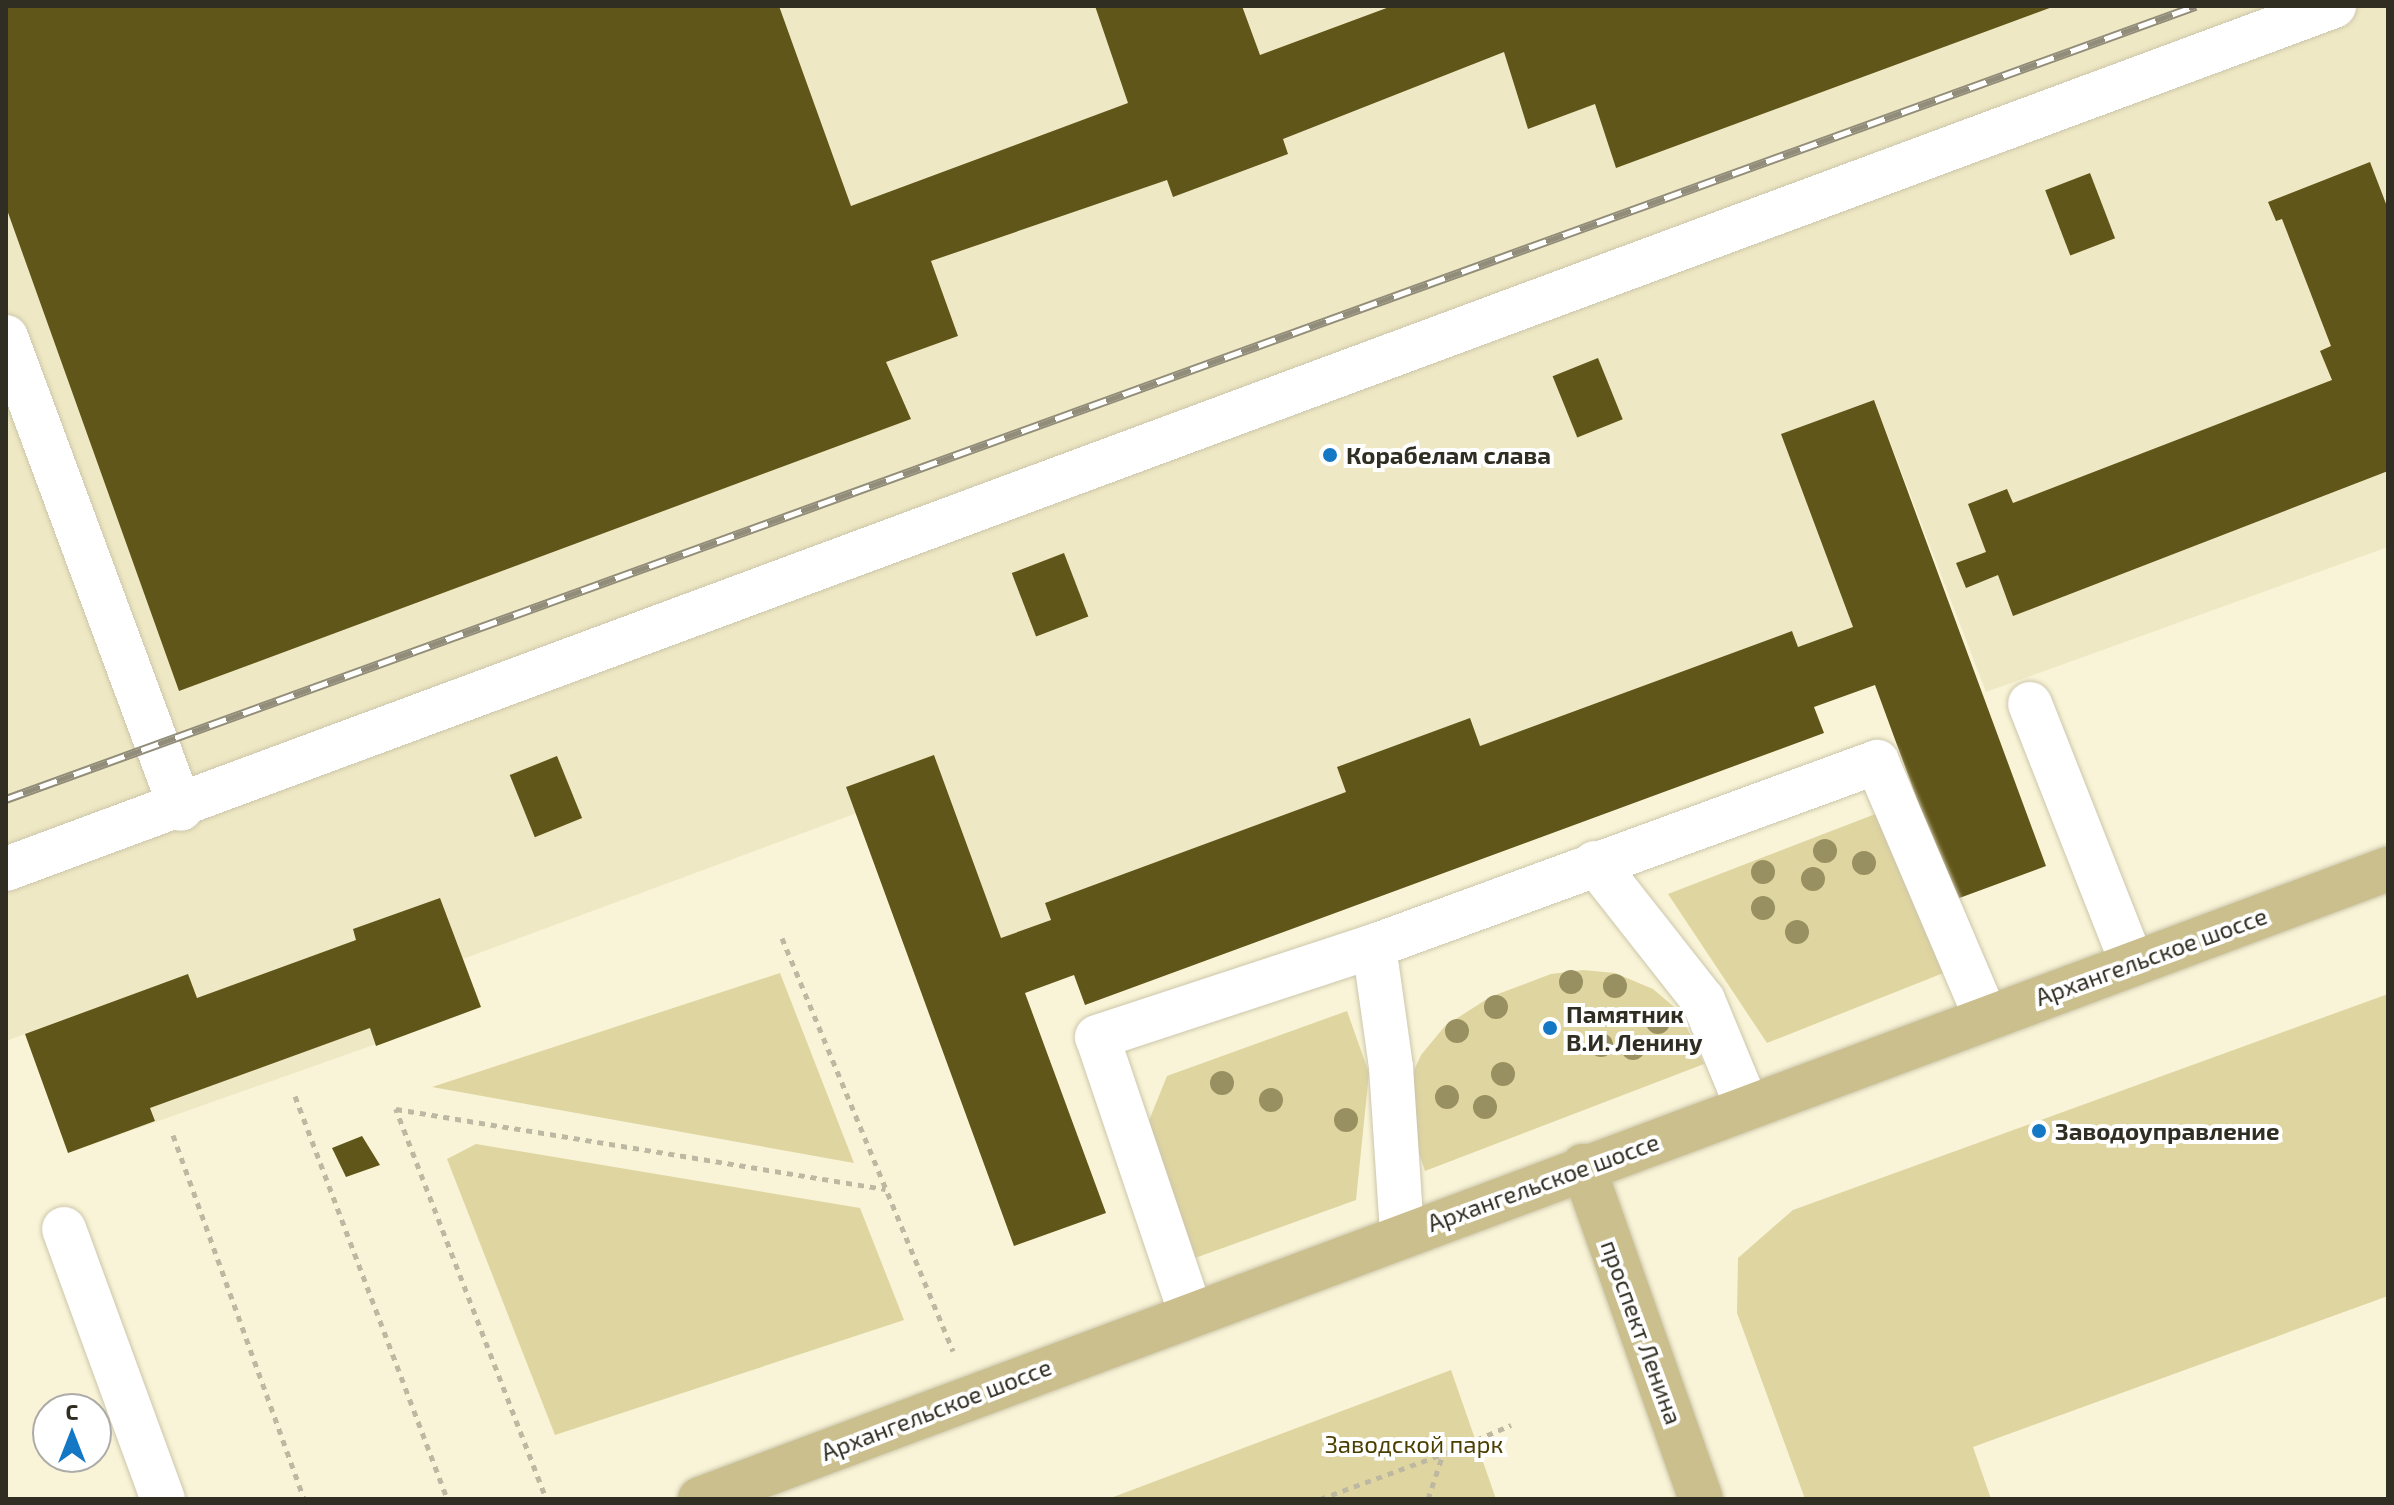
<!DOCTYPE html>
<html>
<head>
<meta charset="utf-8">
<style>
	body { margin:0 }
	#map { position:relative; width:2394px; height:1505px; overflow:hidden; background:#f9f4d7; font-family:"Exo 2",sans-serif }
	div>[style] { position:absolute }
	.built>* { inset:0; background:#efe8c4 }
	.green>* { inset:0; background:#dfd5a1 }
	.building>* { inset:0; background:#615619; transform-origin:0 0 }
	.path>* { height:5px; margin-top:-2.5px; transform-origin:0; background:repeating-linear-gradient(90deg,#bdb8a1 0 6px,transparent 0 12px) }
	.roads { filter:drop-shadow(0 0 2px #ccc6ab) drop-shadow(0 0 2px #ccc6ab) }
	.minor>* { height:44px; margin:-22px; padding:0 22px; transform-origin:22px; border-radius:22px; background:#fff }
	.major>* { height:44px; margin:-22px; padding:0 22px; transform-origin:22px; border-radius:22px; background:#cabf8d }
	.rail>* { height:9px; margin-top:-4.5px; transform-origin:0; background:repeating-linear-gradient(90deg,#fff 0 18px,#918d7a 0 36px); box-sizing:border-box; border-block:2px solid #918d7a }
	.trees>* { width:24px; height:24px; margin:-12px; border-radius:50%; background:#999061 }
	.dots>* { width:22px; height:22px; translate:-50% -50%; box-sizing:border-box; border:4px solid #fff; border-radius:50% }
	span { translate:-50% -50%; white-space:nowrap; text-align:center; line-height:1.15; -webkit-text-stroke:8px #fff; paint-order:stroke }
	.poi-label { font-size:24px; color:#302d22; font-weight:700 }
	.left { translate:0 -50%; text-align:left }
	.street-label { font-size:24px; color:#302d22 }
	.park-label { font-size:24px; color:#4a3f00 }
	.frame { position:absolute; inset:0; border:8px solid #302d22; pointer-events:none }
	.north { position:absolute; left:32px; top:1393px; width:80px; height:80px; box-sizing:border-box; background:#fff; border:2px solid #acaba7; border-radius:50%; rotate:0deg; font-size:22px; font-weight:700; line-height:32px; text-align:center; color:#302d22 }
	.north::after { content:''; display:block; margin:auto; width:28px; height:36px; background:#1478c4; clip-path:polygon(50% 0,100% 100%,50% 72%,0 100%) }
</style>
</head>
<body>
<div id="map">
	<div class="built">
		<div style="clip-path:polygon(6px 6px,2388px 6px,2388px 547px,1986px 692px,1874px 400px,1782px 434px,1853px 627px,1798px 647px,1792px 631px,1480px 746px,1470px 719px,1346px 792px,1045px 903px,1051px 920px,1001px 938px,934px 755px,846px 787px,857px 813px,463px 959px,481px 1007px,68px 1153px,25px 1034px,6px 1041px)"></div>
	</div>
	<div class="green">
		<div style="clip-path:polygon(1878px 813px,1951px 970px,1767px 1043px,1668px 894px)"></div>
		<div style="clip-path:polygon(1583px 970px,1615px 973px,1653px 989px,1679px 1011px,1704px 1064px,1425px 1171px,1413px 1136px,1411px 1077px,1421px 1055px,1445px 1026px,1490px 997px,1551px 974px)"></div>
		<div style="clip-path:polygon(780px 973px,854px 1163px,432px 1087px)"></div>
		<div style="clip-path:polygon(2388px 994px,2388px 1296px,1973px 1447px,1991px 1499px,1805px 1499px,1737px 1313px,1738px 1258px,1793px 1210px)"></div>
		<div style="clip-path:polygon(1347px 1011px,1369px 1073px,1356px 1200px,1195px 1258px,1148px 1123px,1167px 1076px)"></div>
		<div style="clip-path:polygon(476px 1144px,860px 1208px,904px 1320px,555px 1435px,447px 1159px)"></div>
		<div style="clip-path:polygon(1451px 1370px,1496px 1499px,1108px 1499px)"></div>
	</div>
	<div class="building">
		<div style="clip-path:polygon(6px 6px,779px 6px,851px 206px,1128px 103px,1095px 6px,1242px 6px,1260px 55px,1392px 6px,2055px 6px,1616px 168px,1595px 104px,1528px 129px,1504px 52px,1283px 139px,1288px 154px,1173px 197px,1167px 180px,931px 261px,958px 336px,886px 362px,911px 419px,179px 691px,6px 207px)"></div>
		<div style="clip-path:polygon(2370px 162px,2388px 209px,2388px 471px,2013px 616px,1998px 575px,1966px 588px,1956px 563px,1986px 552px,1968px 504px,2007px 489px,2013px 503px,2332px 380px,2320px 351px,2331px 346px,2282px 219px,2276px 221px,2268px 202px)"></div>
		<div style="left:2090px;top:173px;width:70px;height:48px;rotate:69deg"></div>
		<div style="left:1598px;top:358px;width:66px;height:49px;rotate:68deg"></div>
		<div style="clip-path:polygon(1874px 400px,2046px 866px,1954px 900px,1875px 685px,1814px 707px,1824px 733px,1085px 1005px,1074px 975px,1025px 993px,1106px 1213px,1014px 1246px,846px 787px,934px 755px,1001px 938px,1051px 920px,1045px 903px,1346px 792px,1337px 767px,1470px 718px,1480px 746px,1792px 631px,1798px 647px,1853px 627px,1781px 434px)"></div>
		<div style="left:1064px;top:553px;width:68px;height:56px;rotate:69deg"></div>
		<div style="left:557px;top:756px;width:67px;height:51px;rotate:68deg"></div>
		<div style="clip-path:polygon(440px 898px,481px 1007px,376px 1046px,370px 1028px,150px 1108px,155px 1121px,68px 1153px,25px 1034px,188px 974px,197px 998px,356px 940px,353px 929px)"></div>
		<div style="clip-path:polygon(362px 1136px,380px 1165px,346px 1177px,332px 1148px)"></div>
	</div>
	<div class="path">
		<div style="left:782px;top:938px;width:447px;rotate:67.5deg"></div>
		<div style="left:295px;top:1096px;width:431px;rotate:69.3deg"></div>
		<div style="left:173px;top:1135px;width:387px;rotate:70.2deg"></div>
		<div style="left:544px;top:1493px;width:412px;rotate:-111.1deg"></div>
		<div style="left:396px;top:1109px;width:496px;rotate:9.3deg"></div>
		<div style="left:1320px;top:1499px;width:131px;rotate:-20.1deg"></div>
		<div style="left:1428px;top:1499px;width:47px;rotate:-71.6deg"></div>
		<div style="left:1443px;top:1454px;width:74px;rotate:-23.1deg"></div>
	</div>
	<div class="roads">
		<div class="minor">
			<div style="left:6px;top:337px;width:503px;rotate:69.66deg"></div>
			<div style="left:2030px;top:704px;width:278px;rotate:68.5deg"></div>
			<div style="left:1595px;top:863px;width:174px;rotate:51.8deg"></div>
			<div style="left:1703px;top:1000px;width:115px;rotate:67.5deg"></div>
			<div style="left:6px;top:869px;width:2483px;rotate:-20.34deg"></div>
			<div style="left:1374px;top:946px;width:122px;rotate:82deg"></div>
			<div style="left:1391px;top:1067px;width:166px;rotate:86.2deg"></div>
			<div style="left:64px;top:1229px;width:288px;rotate:69.9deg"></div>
			<div style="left:1190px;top:1311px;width:289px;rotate:-108.7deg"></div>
			<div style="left:1097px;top:1037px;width:292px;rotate:-18.2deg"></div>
			<div style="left:1374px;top:946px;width:536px;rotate:-20.09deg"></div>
			<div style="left:1877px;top:762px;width:277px;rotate:66.9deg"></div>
		</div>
		<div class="major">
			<div style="left:1583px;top:1166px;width:353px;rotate:70.5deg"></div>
			<div style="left:700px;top:1499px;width:1802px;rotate:-20.47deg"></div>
		</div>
	</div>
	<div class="rail">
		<div style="left:6px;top:799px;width:2329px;rotate:-19.91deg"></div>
	</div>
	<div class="trees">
		<div style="left:1825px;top:851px"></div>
		<div style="left:1864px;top:863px"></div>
		<div style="left:1763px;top:872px"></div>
		<div style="left:1813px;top:879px"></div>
		<div style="left:1763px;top:908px"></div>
		<div style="left:1797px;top:932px"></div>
		<div style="left:1571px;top:982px"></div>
		<div style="left:1615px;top:986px"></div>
		<div style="left:1496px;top:1007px"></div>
		<div style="left:1658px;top:1022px"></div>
		<div style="left:1457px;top:1031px"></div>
		<div style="left:1601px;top:1045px"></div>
		<div style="left:1633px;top:1048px"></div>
		<div style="left:1503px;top:1074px"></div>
		<div style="left:1222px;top:1083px"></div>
		<div style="left:1447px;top:1097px"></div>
		<div style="left:1271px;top:1100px"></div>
		<div style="left:1485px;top:1107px"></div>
		<div style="left:1346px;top:1120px"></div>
	</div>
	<div class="dots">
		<div style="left:1330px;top:455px;background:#1478c4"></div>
		<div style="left:1550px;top:1028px;background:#1478c4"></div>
		<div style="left:2039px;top:1131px;background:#1478c4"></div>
	</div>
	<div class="poi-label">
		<span class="left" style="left:1346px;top:455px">Корабелам слава</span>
		<span class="left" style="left:1566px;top:1028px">Памятник<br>В.И. Ленину</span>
		<span class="left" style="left:2055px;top:1131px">Заводоуправление</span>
	</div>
	<div class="street-label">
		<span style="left:2151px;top:956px;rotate:-20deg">Архангельское шоссе</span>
		<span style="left:1543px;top:1182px;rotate:-20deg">Архангельское шоссе</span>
		<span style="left:1642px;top:1332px;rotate:70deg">проспект Ленина</span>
		<span style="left:936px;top:1409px;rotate:-21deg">Архангельское шоссе</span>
	</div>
	<div class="park-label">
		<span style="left:1414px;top:1444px">Заводской парк</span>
	</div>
	<div class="frame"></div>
	<div class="north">С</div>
</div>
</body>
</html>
